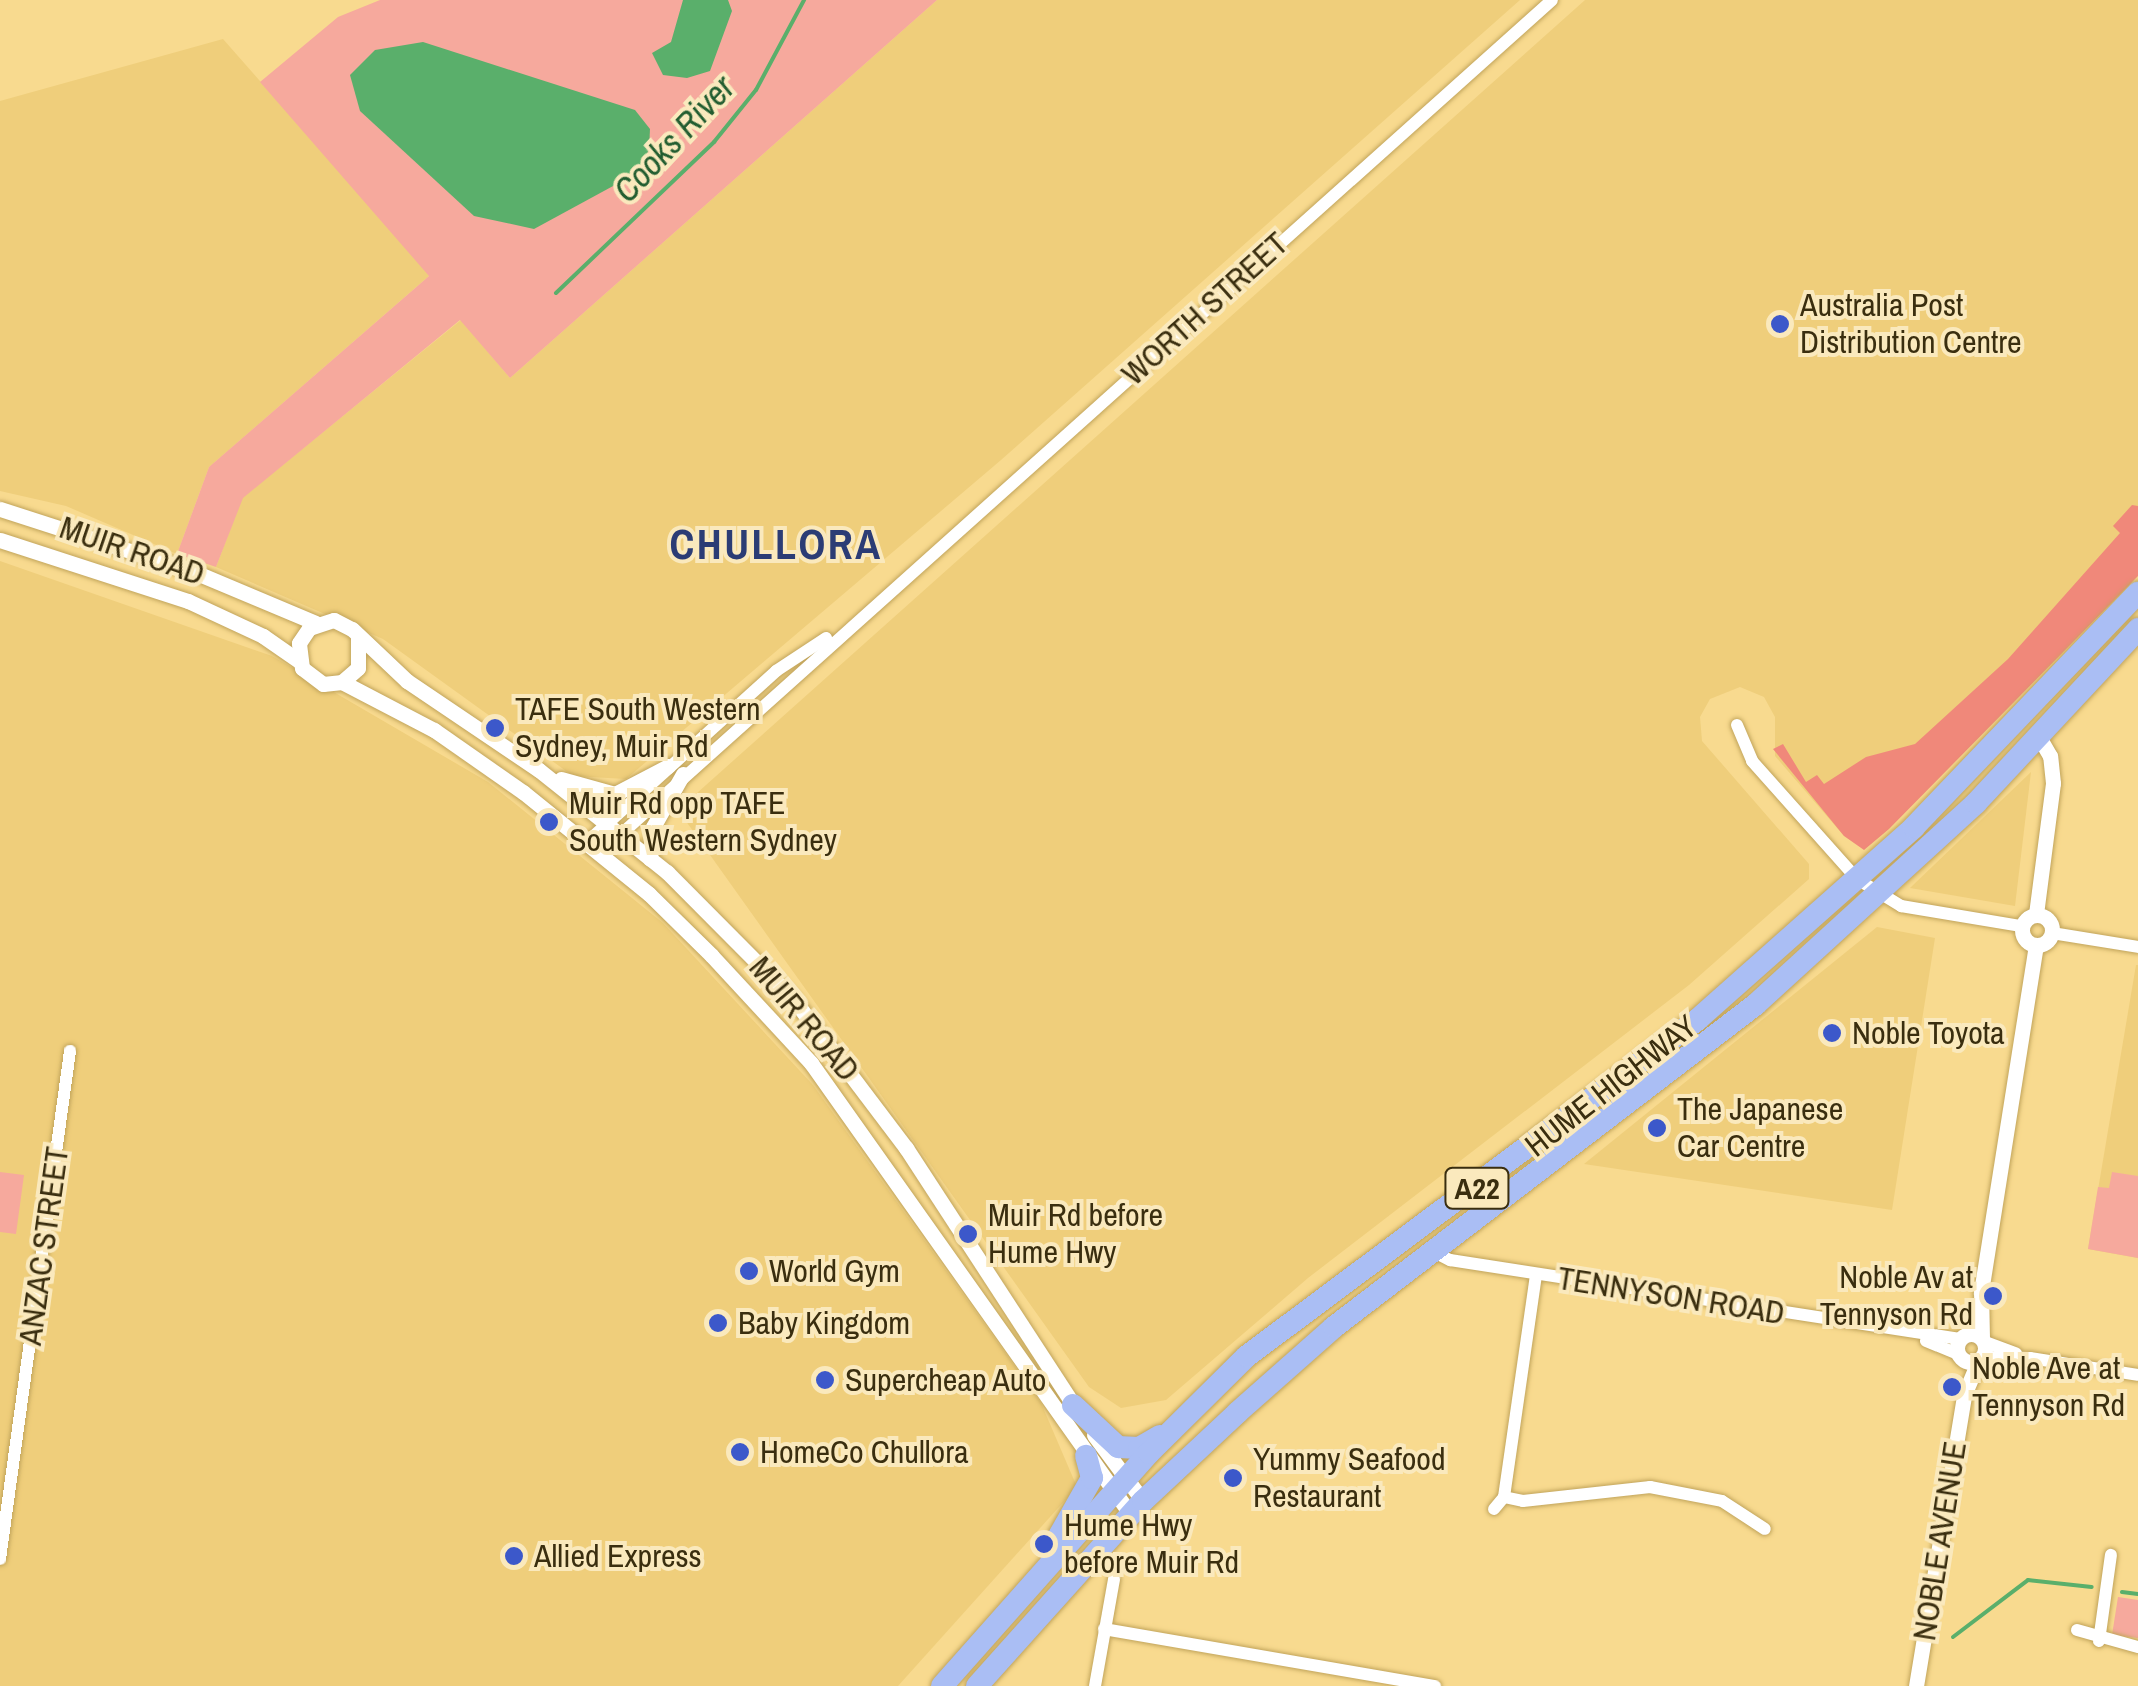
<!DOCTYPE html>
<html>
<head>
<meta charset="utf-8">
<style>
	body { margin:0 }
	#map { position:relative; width:2138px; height:1686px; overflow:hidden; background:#f8da8f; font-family:"Archivo Narrow",sans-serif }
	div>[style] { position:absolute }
	.built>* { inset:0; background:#efce7b }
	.green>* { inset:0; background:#f6a99d }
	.forest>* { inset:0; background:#f0887a }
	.water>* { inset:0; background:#5aaf6b }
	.stream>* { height:4px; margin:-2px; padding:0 2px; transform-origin:2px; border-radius:2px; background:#5aaf6b }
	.roads { filter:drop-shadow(0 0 2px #c1a45b) drop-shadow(0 0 2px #c1a45b) }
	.minor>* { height:12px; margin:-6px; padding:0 6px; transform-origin:6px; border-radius:6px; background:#fff }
	.tertiary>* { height:15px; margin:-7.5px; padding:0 7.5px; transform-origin:7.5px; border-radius:7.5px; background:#fff }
	.tertiary>.ring { margin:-7.5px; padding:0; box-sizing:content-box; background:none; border:15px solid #fff; border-radius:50% }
	.trunk>* { height:22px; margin:-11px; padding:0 11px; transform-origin:11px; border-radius:11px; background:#aabef4 }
	.dots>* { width:28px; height:28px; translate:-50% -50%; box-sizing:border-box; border:5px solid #fae9bd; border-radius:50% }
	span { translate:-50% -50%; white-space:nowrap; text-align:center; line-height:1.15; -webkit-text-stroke:8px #fae9bd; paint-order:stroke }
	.shield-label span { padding:2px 8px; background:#fae9bd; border:2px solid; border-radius:8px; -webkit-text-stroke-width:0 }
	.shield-label { font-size:30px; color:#3a2e0f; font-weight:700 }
	.poi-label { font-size:32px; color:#3a2e0f }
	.left { translate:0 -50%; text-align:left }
	.right { translate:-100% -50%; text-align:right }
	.street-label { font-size:32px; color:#3a2e0f }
	.water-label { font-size:35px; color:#225d30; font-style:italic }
	.district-label { font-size:42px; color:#2b3c75; font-weight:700; letter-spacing:2.5px }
</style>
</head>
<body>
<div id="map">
	<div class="built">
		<div style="clip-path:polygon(937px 0,1520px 0,1001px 460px,626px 779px,573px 776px,383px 639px,216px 567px,242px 498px,461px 320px,510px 378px)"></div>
		<div style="clip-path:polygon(1585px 0,2138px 0,2138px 546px,1855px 837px,1844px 836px,1775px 756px,1775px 717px,1764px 697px,1740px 687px,1710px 699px,1700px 717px,1702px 741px,1809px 864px,1809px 879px,1689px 985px,1308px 1278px,1166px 1400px,1121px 1408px,1089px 1387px,678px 810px)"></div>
		<div style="clip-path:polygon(223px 39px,430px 275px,209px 467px,177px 554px,66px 506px,0 491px,0 101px)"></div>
		<div style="clip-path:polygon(0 561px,272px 656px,488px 782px,663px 923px,813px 1085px,1041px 1403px,1077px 1487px,898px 1686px,0 1686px)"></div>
		<div style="clip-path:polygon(2031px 772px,2015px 906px,1910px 888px)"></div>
		<div style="clip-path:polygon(1877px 927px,1935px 938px,1892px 1210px,1584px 1164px)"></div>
		<div style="clip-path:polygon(2136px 965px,2138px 965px,2138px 1258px,2088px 1249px)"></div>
	</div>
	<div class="green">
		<div style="clip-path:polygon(380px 0,937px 0,510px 378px,460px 320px,243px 498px,216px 567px,177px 554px,209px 467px,429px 276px,260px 82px,338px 17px)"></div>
		<div style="clip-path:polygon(0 1172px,24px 1175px,16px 1234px,0 1232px)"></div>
		<div style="clip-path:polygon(2112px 1172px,2138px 1176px,2138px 1258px,2088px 1249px,2098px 1187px,2109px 1188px)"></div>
		<div style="clip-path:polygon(2118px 1597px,2138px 1600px,2138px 1638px,2112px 1635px)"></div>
	</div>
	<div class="forest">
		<div style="clip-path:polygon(2132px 505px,2138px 506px,2138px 576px,1889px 829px,1864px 850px,1844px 836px,1773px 749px,1783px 744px,1806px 782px,1817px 775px,1824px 784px,1866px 757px,1915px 744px,2008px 659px,2120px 533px,2113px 526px)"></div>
	</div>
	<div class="water">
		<div style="clip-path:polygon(683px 0,728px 0,732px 11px,710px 71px,687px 78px,663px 75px,652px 53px,671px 42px)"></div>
		<div style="clip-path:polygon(423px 42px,635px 110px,650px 129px,649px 150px,637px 173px,534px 229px,474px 216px,360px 111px,350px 75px,375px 50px)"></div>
	</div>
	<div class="stream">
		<div style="left:556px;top:293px;width:219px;rotate:-43.7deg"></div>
		<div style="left:714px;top:142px;width:67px;rotate:-51.1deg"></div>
		<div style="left:756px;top:90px;width:102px;rotate:-61.9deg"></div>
		<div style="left:2122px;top:1592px;width:16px;rotate:7deg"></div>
		<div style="left:1953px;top:1637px;width:94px;rotate:-37.2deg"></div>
		<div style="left:2028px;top:1580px;width:64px;rotate:6.2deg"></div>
	</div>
	<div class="roads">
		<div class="minor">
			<div style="left:1737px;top:725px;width:39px;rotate:67deg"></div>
			<div style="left:1752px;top:761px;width:158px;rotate:48.3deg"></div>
			<div style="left:1857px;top:879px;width:52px;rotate:31.5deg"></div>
			<div style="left:1901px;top:906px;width:122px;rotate:9.5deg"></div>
			<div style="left:587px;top:842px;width:255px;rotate:-42.1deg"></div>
			<div style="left:776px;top:671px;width:60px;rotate:-33.4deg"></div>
			<div style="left:600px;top:853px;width:1278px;rotate:-41.86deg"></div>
			<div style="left:2052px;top:933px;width:87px;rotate:9.2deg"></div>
			<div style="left:1434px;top:1252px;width:18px;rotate:27deg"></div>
			<div style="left:1450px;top:1260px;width:516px;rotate:8.81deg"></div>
			<div style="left:1926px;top:1341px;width:35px;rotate:22deg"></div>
			<div style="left:1985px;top:1342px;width:33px;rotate:20deg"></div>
			<div style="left:1983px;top:1357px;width:47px;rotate:1.2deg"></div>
			<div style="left:2030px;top:1358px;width:109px;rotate:8.9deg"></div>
			<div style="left:1504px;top:1497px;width:19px;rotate:12deg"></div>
			<div style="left:1523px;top:1501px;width:128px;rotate:-6.3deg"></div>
			<div style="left:1650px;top:1487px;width:73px;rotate:11deg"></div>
			<div style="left:1722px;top:1501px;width:51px;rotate:33.1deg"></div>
			<div style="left:1494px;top:1509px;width:16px;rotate:-50deg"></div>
			<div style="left:1504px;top:1497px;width:225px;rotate:-81.8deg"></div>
			<div style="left:0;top:1559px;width:513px;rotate:-82.15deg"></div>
			<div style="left:1104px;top:1629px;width:336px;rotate:9.8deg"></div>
			<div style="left:2077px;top:1630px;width:63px;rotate:15.6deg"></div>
			<div style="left:2099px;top:1641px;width:87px;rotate:-82.1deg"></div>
			<div style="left:1095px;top:1686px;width:109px;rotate:-79.9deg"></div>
		</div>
		<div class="tertiary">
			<div style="left:0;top:509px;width:202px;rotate:17.9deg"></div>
			<div style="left:192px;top:571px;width:134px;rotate:22.8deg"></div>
			<div style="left:0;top:540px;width:198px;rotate:18deg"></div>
			<div style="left:188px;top:601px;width:83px;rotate:25deg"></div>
			<div style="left:263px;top:636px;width:44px;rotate:34.8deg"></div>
			<div style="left:358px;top:637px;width:31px;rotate:90deg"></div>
			<div style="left:358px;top:668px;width:21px;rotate:139deg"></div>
			<div style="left:342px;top:682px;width:19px;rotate:174deg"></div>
			<div style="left:323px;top:684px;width:26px;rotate:-143deg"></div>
			<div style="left:302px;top:668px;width:25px;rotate:-97deg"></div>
			<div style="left:299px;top:643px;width:18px;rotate:-56deg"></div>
			<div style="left:309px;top:628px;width:26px;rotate:-18deg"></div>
			<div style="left:334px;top:620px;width:20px;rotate:27deg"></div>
			<div style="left:352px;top:629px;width:76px;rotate:43.4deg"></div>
			<div style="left:407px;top:681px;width:159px;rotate:34deg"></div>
			<div style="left:539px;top:770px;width:164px;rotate:38.6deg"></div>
			<div style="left:667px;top:872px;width:180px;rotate:45.2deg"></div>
			<div style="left:794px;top:1000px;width:186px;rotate:52.9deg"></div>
			<div style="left:906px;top:1148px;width:315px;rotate:56.9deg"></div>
			<div style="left:342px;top:682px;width:104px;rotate:27.6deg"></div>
			<div style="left:434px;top:730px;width:108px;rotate:34.9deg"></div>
			<div style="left:523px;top:792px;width:162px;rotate:39deg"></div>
			<div style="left:649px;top:894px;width:88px;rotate:44.5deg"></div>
			<div style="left:712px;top:956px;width:146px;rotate:47.2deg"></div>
			<div style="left:811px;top:1063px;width:554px;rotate:54.7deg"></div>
			<div style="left:561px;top:779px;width:56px;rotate:15.5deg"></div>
			<div style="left:615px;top:794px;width:60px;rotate:-27.8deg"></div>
			<div style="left:650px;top:859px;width:32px;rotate:-85deg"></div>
			<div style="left:653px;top:827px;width:61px;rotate:-60.5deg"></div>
			<div style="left:2036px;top:914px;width:132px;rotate:-82.6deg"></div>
			<div style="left:2053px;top:783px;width:27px;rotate:-96deg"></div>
			<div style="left:2050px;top:756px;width:22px;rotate:-120deg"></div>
			<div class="ring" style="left:2022px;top:915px;width:15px;height:15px"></div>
			<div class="ring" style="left:1957px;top:1334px;width:13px;height:13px"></div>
			<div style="left:1982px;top:1338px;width:46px;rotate:-91.2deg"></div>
			<div style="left:1981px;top:1292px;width:350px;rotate:-81deg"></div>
			<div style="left:1094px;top:1435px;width:82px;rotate:53.4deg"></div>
			<div style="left:1916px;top:1686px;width:295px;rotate:-80.6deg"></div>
			<div style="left:1964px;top:1395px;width:38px;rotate:-67deg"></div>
		</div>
		<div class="trunk">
			<div style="left:1073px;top:1405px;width:62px;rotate:43deg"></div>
			<div style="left:1118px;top:1447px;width:21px;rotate:3deg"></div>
			<div style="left:1139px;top:1448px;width:24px;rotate:-30deg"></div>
			<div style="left:1059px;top:1536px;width:67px;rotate:-60.4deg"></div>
			<div style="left:1092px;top:1478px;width:23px;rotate:-105deg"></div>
			<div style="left:942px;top:1686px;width:312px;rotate:-48.4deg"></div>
			<div style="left:1149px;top:1453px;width:138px;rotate:-44.7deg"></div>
			<div style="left:1247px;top:1356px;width:562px;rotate:-36.75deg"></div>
			<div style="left:1697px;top:1020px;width:290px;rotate:-41.6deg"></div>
			<div style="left:1914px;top:827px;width:324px;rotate:-46.3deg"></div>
			<div style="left:977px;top:1686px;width:249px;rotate:-48.1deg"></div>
			<div style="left:1143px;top:1501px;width:130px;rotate:-43.1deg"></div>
			<div style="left:1238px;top:1412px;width:128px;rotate:-41.5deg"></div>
			<div style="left:1334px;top:1327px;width:530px;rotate:-37.41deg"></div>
			<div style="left:1755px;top:1005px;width:299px;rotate:-42.4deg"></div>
			<div style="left:1976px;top:803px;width:238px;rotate:-47deg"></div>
		</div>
	</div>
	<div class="dots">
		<div style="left:1780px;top:324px;background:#3c58ca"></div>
		<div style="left:495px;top:728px;background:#3c58ca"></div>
		<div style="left:549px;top:822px;background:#3c58ca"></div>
		<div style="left:1832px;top:1033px;background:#3c58ca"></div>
		<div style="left:1657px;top:1128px;background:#3c58ca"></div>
		<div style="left:968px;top:1234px;background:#3c58ca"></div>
		<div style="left:749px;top:1271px;background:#3c58ca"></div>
		<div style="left:1993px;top:1296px;background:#3c58ca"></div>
		<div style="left:718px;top:1323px;background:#3c58ca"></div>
		<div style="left:825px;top:1380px;background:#3c58ca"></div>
		<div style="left:1952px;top:1387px;background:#3c58ca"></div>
		<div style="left:740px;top:1452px;background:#3c58ca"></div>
		<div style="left:1233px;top:1478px;background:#3c58ca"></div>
		<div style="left:1044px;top:1544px;background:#3c58ca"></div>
		<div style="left:514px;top:1556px;background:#3c58ca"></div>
	</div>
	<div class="shield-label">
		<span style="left:1477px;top:1188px">A22</span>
	</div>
	<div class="poi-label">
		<span class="left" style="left:1800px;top:324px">Australia Post<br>Distribution Centre</span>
		<span class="left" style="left:515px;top:728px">TAFE South Western<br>Sydney, Muir Rd</span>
		<span class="left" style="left:569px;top:822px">Muir Rd opp TAFE<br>South Western Sydney</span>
		<span class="left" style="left:1852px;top:1033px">Noble Toyota</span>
		<span class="left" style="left:1677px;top:1128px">The Japanese<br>Car Centre</span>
		<span class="left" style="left:988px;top:1234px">Muir Rd before<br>Hume Hwy</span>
		<span class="left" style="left:769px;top:1271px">World Gym</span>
		<span class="right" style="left:1973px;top:1296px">Noble Av at<br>Tennyson Rd</span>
		<span class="left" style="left:738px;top:1323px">Baby Kingdom</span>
		<span class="left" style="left:1972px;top:1387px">Noble Ave at<br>Tennyson Rd</span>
		<span class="left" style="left:845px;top:1380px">Supercheap Auto</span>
		<span class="left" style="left:760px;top:1452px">HomeCo Chullora</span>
		<span class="left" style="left:1253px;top:1478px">Yummy Seafood<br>Restaurant</span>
		<span class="left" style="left:1064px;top:1544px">Hume Hwy<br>before Muir Rd</span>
		<span class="left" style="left:534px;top:1556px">Allied Express</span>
	</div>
	<div class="street-label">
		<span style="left:1205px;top:309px;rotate:-42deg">WORTH STREET</span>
		<span style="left:132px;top:551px;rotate:19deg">MUIR ROAD</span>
		<span style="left:804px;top:1019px;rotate:50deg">MUIR ROAD</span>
		<span style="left:1611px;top:1086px;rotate:-38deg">HUME HIGHWAY</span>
		<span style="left:44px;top:1246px;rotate:-82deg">ANZAC STREET</span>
		<span style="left:1671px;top:1296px;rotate:9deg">TENNYSON ROAD</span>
		<span style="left:1940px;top:1541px;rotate:-81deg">NOBLE AVENUE</span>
	</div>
	<div class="water-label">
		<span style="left:674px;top:139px;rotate:-47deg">Cooks River</span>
	</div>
	<div class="district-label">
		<span style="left:776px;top:544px">CHULLORA</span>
	</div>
</div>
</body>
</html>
